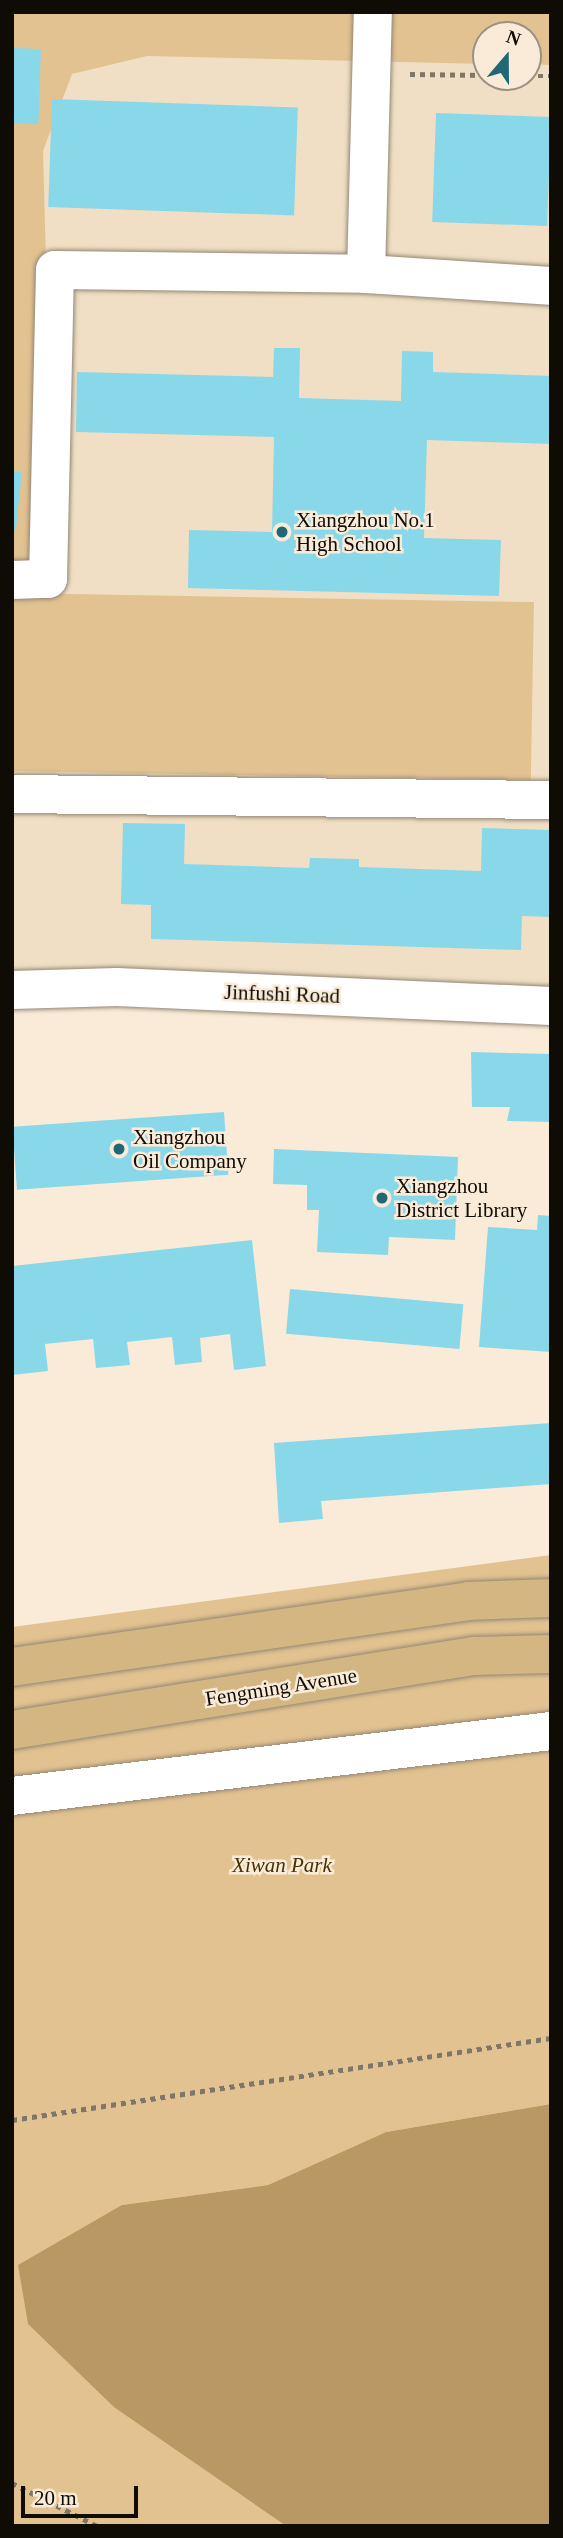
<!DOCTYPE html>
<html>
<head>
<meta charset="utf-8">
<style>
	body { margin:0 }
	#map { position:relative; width:563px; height:2538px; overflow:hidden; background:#f9ebd7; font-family:Georgia,serif }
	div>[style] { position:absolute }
	.built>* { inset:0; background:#f0dfc4 }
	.green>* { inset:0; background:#e2c290; transform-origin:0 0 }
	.water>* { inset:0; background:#ba9863 }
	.building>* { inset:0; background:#89d8e9; transform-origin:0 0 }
	.path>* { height:4.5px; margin-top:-2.25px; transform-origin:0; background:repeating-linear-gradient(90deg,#7f766a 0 5px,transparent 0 10px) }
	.roads { filter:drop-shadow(0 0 2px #938775) drop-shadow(0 0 2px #938775) }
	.minor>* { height:38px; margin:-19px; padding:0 19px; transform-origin:19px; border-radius:19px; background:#fff }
	.major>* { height:38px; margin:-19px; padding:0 19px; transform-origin:19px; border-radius:19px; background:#d3b681 }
	.dots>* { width:19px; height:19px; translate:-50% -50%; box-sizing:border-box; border:4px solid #f9ebd7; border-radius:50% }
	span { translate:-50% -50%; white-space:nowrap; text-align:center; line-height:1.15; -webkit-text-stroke:5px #f9ebd7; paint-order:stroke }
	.poi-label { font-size:21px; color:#0f0b05 }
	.left { translate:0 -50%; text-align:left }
	.street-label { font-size:21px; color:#0f0b05 }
	.park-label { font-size:21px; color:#493103; font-style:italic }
	.frame { position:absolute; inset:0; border:14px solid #0f0b05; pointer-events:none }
	.north { position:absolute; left:472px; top:21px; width:70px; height:70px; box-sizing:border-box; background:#f9ebd7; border:2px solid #9b9183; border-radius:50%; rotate:20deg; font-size:19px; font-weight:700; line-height:28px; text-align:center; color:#0f0b05 }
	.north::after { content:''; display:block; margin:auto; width:24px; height:32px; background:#206876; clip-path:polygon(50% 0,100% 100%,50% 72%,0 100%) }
	.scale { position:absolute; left:21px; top:2486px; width:117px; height:32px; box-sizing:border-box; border:4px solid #0f0b05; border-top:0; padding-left:9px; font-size:21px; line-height:24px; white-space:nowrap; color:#0f0b05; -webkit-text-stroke:5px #f9ebd7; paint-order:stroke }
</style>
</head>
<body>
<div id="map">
	<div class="built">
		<div style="clip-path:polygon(evenodd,12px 12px,551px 12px,551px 1006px,12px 990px,12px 12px,486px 35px,528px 35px,528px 77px,486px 77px,486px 35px)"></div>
	</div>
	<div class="green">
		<div style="clip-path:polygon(12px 12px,551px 12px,551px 65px,528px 64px,528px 35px,486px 35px,486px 64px,147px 56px,72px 74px,43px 151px,47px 298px,41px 544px,25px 566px,12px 567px)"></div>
		<div style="left:12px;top:593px;width:522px;height:178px;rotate:1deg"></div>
		<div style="clip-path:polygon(551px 1555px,551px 2104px,386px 2132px,268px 2185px,122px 2205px,115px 2408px,286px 2526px,12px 2526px,12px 1627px)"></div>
	</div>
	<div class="water">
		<div style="clip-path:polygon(551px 2104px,551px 2526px,286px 2526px,115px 2408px,28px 2324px,18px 2265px,122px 2205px,268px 2185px,386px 2132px)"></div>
	</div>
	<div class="building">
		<div style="left:12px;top:48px;width:29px;height:75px;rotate:2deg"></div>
		<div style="left:52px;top:99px;width:246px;height:108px;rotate:2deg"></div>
		<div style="left:436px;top:113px;width:115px;height:109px;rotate:2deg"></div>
		<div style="clip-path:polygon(274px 348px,300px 348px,299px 398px,401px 401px,402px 351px,433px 352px,433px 372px,551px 376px,551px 444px,427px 440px,424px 538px,501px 540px,499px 596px,188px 588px,189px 530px,272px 532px,274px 437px,76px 432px,77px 372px,273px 377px)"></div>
		<div style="left:12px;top:471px;width:10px;height:59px;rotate:6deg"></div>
		<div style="clip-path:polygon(123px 823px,185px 824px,184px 864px,309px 868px,310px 858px,359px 859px,359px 867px,481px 871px,482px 828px,551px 830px,551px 917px,522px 916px,521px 950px,151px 939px,151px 905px,121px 904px)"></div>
		<div style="clip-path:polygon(471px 1052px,551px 1054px,551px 1122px,507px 1121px,510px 1107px,472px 1107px)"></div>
		<div style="left:224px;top:1112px;width:63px;height:212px;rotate:86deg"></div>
		<div style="clip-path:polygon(274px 1149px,458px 1157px,455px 1240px,389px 1237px,388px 1255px,317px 1252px,319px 1210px,307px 1210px,307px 1185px,273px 1184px)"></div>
		<div style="clip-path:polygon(538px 1215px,551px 1216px,551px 1352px,479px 1347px,488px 1227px,537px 1230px)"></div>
		<div style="clip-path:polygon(252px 1240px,266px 1366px,234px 1370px,230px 1334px,200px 1338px,202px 1362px,175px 1365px,172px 1337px,127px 1342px,130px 1365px,96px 1368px,93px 1339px,45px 1344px,48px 1371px,12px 1375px,12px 1266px)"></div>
		<div style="left:290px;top:1289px;width:174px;height:45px;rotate:5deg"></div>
		<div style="clip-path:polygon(551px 1423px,551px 1484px,321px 1501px,323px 1519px,279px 1523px,274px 1443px)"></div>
	</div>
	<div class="path">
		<div style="left:410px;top:74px;width:76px;rotate:0.8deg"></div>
		<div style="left:528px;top:76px;width:23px"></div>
		<div style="left:12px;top:2120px;width:545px;rotate:-8.65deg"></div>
		<div style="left:12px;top:2483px;width:95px;rotate:26.8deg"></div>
	</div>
	<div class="roads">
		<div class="minor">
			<div style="left:366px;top:274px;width:185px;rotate:3.7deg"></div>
			<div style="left:12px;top:580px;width:36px;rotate:-2deg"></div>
			<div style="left:48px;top:579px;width:309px;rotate:-88.7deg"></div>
			<div style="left:55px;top:270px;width:311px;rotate:0.7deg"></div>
			<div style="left:366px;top:274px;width:262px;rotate:-88.5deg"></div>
			<div style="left:12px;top:794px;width:539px;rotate:0.64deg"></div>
			<div style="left:12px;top:990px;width:105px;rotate:-1.6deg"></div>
			<div style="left:117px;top:987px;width:434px;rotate:2.5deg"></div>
			<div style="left:12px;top:1796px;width:543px;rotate:-6.88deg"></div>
		</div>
		<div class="major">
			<div style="left:12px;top:1667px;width:461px;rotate:-8.2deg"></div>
			<div style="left:468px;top:1601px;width:83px;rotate:-2.1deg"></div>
			<div style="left:12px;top:1730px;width:469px;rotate:-9.1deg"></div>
			<div style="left:475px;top:1656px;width:76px;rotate:-1.5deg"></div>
		</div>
	</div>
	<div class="dots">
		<div style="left:282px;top:532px;background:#206876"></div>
		<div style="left:119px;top:1149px;background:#206876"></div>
		<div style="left:382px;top:1198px;background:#206876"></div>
	</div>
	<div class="poi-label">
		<span class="left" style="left:296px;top:532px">Xiangzhou No.1<br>High School</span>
		<span class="left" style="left:133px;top:1149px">Xiangzhou<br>Oil Company</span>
		<span class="left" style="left:396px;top:1198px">Xiangzhou<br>District Library</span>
	</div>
	<div class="street-label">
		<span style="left:282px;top:994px;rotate:2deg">Jinfushi Road</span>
		<span style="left:281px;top:1687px;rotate:-9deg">Fengming Avenue</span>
	</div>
	<div class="park-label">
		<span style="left:282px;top:1865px">Xiwan Park</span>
	</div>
	<div class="frame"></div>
	<div class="north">N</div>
	<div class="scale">20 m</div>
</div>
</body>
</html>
